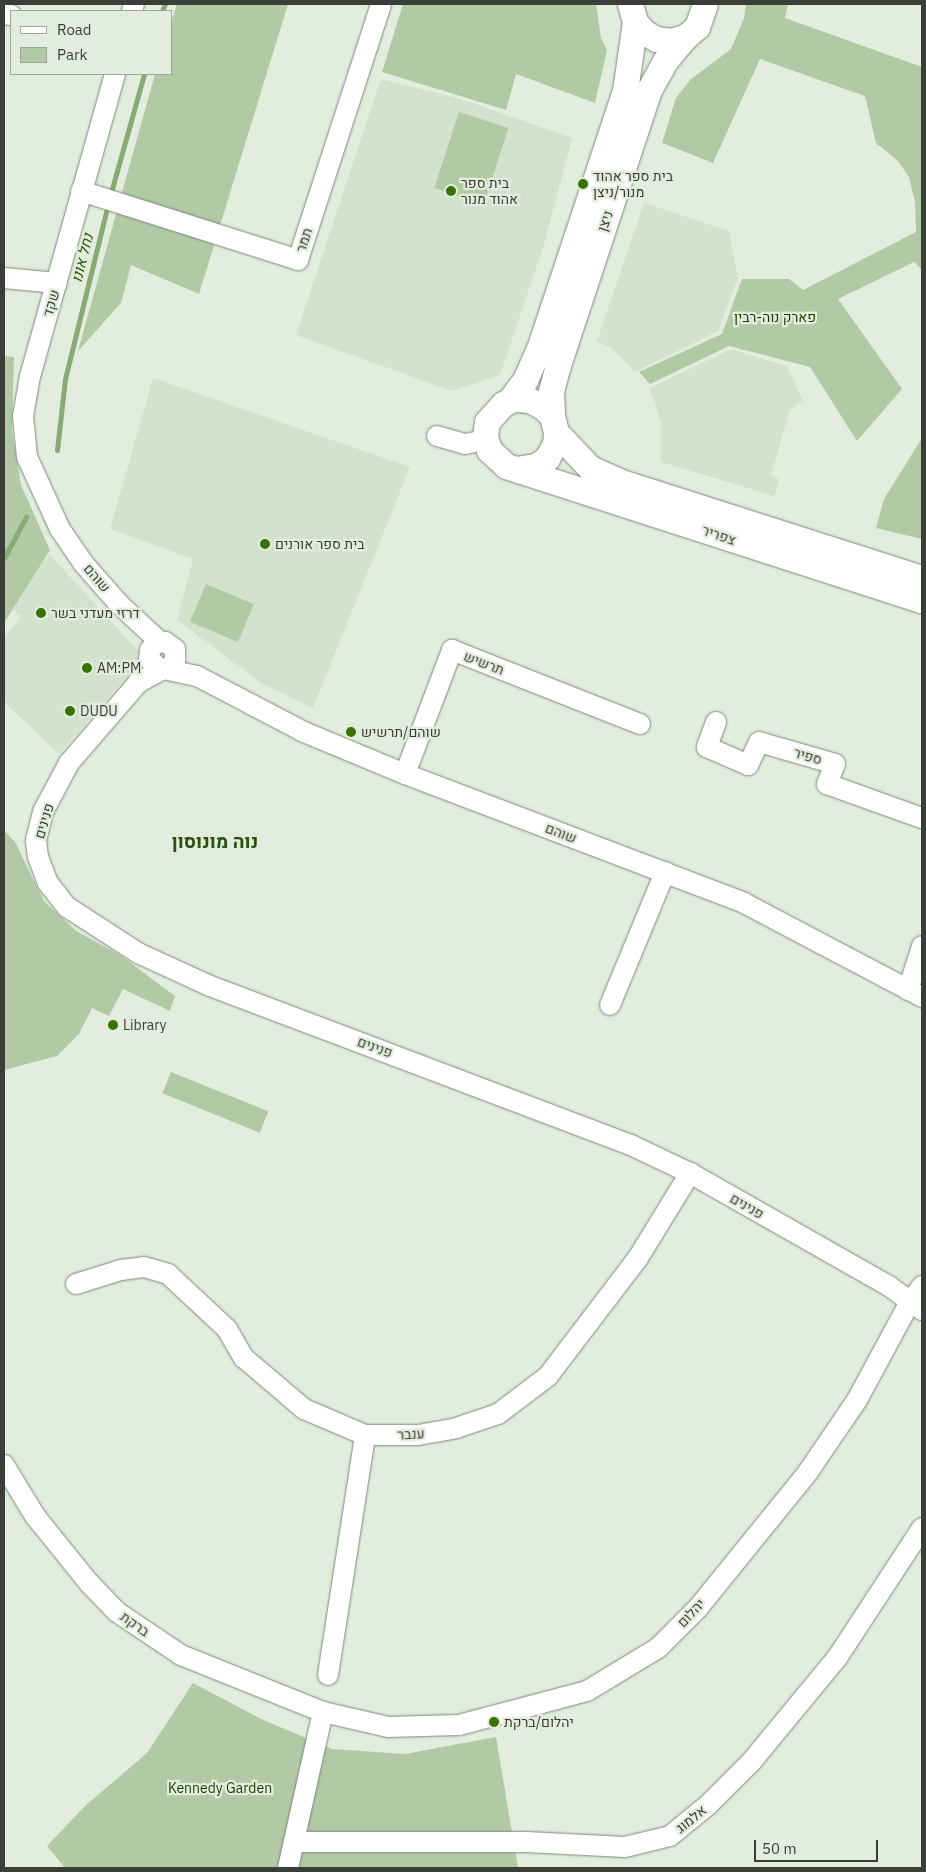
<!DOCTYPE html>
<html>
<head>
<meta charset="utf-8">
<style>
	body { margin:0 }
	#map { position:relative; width:926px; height:1872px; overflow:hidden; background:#e2eddd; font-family:"IBM Plex Sans",Heebo,sans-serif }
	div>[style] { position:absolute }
	.built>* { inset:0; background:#d3e2cd }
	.green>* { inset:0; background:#b1caa5; transform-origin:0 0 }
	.stream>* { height:5px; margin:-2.5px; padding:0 2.5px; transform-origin:2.5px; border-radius:2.5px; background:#86ab74 }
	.roads { filter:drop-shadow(0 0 1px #7e887a) drop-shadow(0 0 1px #7e887a) }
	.minor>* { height:20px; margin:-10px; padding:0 10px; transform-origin:10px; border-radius:10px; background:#fff }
	.tertiary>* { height:25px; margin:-12.5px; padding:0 12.5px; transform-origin:12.5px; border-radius:12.5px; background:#fff }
	.dots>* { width:14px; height:14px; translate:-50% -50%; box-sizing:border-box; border:2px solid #e2eddd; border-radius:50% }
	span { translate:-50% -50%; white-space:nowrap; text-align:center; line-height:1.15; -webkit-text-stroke:4.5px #e2eddd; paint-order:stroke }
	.poi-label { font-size:14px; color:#3a3e38 }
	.left { translate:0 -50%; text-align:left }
	.street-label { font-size:14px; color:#3a3e38 }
	.park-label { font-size:14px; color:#1a3c00 }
	.water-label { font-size:15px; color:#2b5806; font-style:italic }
	.district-label { font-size:19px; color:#2b5112; font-weight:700 }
	.frame { position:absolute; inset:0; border:5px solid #3a3e38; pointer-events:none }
	.legend { position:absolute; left:10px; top:10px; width:162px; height:65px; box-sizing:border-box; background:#e2eddd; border:1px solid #9fa79b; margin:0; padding:6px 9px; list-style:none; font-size:15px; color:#3a3e38 }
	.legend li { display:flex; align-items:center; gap:10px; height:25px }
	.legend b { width:25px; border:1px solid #9fa79b }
	.scale { position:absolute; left:754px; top:1840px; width:124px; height:22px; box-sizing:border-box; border:2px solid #3a3e38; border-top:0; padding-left:6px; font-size:15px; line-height:18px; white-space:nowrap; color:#3a3e38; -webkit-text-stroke:4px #e2eddd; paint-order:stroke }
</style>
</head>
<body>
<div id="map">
	<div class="built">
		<div style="clip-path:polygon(381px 79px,461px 99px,572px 138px,544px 245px,500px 375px,452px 391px,296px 335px)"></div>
		<div style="clip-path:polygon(644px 203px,729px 231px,738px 278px,718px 331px,635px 372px,611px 348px,597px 341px)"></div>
		<div style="clip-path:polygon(731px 349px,787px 366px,803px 401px,790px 410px,771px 475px,779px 479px,774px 496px,661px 462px,661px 423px,650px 388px)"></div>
		<div style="clip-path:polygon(153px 378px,410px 467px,313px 708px,261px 683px,177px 620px,193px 559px,110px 529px)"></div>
		<div style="clip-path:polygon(50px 555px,144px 657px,59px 754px,4px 702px,4px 637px,21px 616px,5px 603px)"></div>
	</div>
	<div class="green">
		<div style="clip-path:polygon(177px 4px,288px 4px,199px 294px,131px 265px,121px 303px,78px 351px,155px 74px,171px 74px,171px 23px)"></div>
		<div style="clip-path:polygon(403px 4px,596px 4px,601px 38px,607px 50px,595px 103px,516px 74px,506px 110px,382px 72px)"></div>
		<div style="clip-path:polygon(746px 4px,788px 4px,785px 18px,922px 67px,922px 270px,914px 262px,838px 299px,902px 389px,857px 441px,810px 367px,729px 346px,650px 384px,639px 372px,722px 334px,742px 279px,789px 279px,803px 290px,916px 232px,915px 202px,909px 177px,898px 161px,876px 143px,865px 96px,760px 59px,713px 163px,662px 143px,676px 98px,690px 80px,731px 49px,744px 18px)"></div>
		<div style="left:459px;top:112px;width:52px;height:80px;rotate:18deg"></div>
		<div style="clip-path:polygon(4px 356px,14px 357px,12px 431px,21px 485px,50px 550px,4px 623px)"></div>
		<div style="clip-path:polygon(922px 438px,922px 539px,876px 528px,884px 499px)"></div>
		<div style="left:206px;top:584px;width:52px;height:41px;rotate:23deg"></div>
		<div style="clip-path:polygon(4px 830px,15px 842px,44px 901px,76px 931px,120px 955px,175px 996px,170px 1011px,123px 989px,109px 1016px,92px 1008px,79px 1034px,57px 1056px,4px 1070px)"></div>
		<div style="left:171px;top:1072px;width:105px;height:23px;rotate:22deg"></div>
		<div style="clip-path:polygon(193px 1683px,261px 1719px,332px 1749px,405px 1754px,496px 1737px,518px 1868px,65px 1868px,47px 1846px,85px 1806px,147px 1753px)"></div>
	</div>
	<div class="stream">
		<div style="left:162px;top:11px;width:8px;rotate:-67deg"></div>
		<div style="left:110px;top:196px;width:127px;rotate:-74.4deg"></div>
		<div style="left:57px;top:450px;width:71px;rotate:-83.6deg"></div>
		<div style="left:65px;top:379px;width:180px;rotate:-76.2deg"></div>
		<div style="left:4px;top:558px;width:47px;rotate:-61.8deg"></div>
	</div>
	<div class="roads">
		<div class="minor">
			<div style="left:132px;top:11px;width:7px;rotate:-74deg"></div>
			<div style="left:4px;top:14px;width:7px;rotate:8deg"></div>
			<div style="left:115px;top:74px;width:314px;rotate:105.7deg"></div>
			<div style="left:30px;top:376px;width:41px;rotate:99.9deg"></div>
			<div style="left:23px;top:416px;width:41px;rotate:84.4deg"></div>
			<div style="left:27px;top:457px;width:79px;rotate:65.4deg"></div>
			<div style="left:60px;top:529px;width:41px;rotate:55.9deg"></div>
			<div style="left:83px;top:563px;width:55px;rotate:48.7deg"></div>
			<div style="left:119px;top:604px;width:56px;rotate:42.8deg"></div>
			<div style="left:81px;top:191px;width:228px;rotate:17.6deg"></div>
			<div style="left:298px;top:260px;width:269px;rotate:-72deg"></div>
			<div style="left:4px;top:278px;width:53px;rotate:5.4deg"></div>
			<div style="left:437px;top:436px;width:29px;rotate:16deg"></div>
			<div style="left:465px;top:444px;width:21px;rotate:-11deg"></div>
			<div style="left:168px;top:668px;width:9px;rotate:-41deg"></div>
			<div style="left:175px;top:662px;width:13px;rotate:-90deg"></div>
			<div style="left:175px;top:649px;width:12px;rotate:-145deg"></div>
			<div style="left:165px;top:642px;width:9px;rotate:174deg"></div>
			<div style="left:156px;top:643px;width:9px;rotate:131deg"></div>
			<div style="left:150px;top:650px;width:9px;rotate:96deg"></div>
			<div style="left:149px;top:659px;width:13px;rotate:42deg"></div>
			<div style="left:159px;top:668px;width:39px;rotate:12deg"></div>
			<div style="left:197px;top:676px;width:121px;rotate:27.6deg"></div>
			<div style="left:304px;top:732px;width:109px;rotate:22.6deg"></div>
			<div style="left:405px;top:774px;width:363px;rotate:20.8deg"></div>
			<div style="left:744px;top:903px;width:201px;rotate:27.8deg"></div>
			<div style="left:163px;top:669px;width:29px;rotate:151deg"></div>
			<div style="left:138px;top:683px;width:106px;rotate:130.8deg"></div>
			<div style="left:69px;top:763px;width:55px;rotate:118deg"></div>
			<div style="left:43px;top:812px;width:30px;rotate:104deg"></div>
			<div style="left:36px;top:841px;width:16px;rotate:83deg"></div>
			<div style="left:38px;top:857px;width:28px;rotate:69deg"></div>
			<div style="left:48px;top:883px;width:31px;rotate:52deg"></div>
			<div style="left:67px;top:907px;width:85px;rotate:32.9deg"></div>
			<div style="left:138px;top:953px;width:79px;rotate:24.6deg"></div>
			<div style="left:210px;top:986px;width:450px;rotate:20.7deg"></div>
			<div style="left:631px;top:1145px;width:65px;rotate:25.4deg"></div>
			<div style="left:690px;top:1173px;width:229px;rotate:29.6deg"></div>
			<div style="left:889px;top:1286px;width:41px;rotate:36deg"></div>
			<div style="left:716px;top:722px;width:27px;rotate:110deg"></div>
			<div style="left:707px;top:747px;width:45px;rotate:23.7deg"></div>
			<div style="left:748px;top:765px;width:25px;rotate:-64deg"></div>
			<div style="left:759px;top:742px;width:79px;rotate:16.1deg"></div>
			<div style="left:835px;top:764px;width:22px;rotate:112deg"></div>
			<div style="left:827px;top:784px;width:101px;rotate:19.7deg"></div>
			<div style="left:405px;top:774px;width:133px;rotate:-69.2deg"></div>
			<div style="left:452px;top:650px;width:202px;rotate:21.5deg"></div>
			<div style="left:908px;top:990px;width:46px;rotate:-72.3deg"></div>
			<div style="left:610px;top:1005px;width:144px;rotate:-67.5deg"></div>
			<div style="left:76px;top:1284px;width:47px;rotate:-17.3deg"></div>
			<div style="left:121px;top:1270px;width:23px;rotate:-7deg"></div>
			<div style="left:144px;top:1267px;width:25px;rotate:16deg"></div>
			<div style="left:168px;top:1274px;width:81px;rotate:43deg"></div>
			<div style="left:227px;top:1329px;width:34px;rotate:60deg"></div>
			<div style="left:244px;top:1358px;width:79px;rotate:40.4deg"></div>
			<div style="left:304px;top:1409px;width:66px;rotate:23.1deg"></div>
			<div style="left:365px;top:1435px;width:53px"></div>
			<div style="left:418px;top:1435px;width:39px;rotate:-10deg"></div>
			<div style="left:456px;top:1428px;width:44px;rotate:-18.4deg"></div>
			<div style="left:498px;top:1414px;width:63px;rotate:-37.2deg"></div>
			<div style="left:548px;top:1376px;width:148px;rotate:-52.7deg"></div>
			<div style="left:638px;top:1258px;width:100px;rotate:-58.5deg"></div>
			<div style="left:4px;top:1465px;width:60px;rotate:58.7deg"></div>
			<div style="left:35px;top:1516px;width:86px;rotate:51.1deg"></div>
			<div style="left:89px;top:1583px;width:40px;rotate:46deg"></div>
			<div style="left:117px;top:1612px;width:77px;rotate:33.9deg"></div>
			<div style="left:181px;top:1655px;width:153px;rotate:21.9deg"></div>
			<div style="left:323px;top:1712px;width:67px;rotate:13deg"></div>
			<div style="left:388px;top:1727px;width:71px;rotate:-1.6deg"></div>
			<div style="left:459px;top:1725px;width:132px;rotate:-14.9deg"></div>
			<div style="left:587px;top:1691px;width:83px;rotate:-31.2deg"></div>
			<div style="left:658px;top:1648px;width:57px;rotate:-45deg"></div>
			<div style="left:698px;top:1608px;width:175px;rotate:-51deg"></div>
			<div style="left:808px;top:1472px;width:87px;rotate:-55.8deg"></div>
			<div style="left:857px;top:1400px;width:109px;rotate:-61.6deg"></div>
			<div style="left:909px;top:1304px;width:22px;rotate:-54deg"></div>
			<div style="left:328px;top:1675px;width:243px;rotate:-81.2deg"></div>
			<div style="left:296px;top:1842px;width:230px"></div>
			<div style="left:526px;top:1842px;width:99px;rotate:2.9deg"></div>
			<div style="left:625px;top:1847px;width:46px;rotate:-13.7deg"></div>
			<div style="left:670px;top:1836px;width:49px;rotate:-39.2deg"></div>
			<div style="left:708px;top:1805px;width:62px;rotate:-45deg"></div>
			<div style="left:752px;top:1761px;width:134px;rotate:-50.5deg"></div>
			<div style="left:837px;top:1658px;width:155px;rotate:-56.8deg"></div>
			<div style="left:288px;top:1868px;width:160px;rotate:-77.4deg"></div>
		</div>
		<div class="tertiary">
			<div style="left:630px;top:4px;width:19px;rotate:74deg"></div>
			<div style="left:635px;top:22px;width:13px;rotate:48deg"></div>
			<div style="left:644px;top:32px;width:14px;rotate:30deg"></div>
			<div style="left:656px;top:39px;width:14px;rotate:8deg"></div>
			<div style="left:670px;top:41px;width:16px;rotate:-15deg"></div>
			<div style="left:685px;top:37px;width:16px;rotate:-40deg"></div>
			<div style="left:697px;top:27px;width:24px;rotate:-71deg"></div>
			<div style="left:510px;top:400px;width:25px;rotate:-53deg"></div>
			<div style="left:525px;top:380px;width:34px;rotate:-66deg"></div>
			<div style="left:539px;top:349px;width:272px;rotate:-71.6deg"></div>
			<div style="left:625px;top:91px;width:70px;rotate:-81.8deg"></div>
			<div style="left:552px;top:416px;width:25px;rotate:-92deg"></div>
			<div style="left:551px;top:391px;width:27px;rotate:-75deg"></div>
			<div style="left:558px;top:365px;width:290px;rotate:-71.7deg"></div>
			<div style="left:649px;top:90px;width:33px;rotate:-61deg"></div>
			<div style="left:665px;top:61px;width:31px;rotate:-50deg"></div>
			<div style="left:556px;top:432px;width:50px;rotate:46.6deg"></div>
			<div style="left:590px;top:468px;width:34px;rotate:24deg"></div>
			<div style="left:621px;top:482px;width:316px;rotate:17.7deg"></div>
			<div style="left:516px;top:469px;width:20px;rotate:-9deg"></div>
			<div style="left:536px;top:466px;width:14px;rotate:-36deg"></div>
			<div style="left:547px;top:458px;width:16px;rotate:-60deg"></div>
			<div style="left:555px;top:444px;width:12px;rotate:-85deg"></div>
			<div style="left:556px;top:432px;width:16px;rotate:-104deg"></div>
			<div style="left:552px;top:416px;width:13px;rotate:-135deg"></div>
			<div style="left:543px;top:407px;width:16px;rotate:-153deg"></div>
			<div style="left:529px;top:400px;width:16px;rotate:-176deg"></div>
			<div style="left:513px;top:399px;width:11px;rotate:153deg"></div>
			<div style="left:503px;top:404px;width:24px;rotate:132deg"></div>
			<div style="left:487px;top:422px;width:14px;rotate:98deg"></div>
			<div style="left:485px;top:436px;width:15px;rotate:74deg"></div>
			<div style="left:489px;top:450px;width:23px;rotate:43deg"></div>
			<div style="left:506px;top:466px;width:437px;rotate:17.9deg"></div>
		</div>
	</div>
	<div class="dots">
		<div style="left:583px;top:184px;background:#377202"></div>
		<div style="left:451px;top:191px;background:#377202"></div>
		<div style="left:265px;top:544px;background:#377202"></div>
		<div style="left:41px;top:613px;background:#377202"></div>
		<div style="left:87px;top:668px;background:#377202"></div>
		<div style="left:70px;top:711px;background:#377202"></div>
		<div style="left:351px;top:732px;background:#377202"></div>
		<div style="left:113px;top:1025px;background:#377202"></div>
		<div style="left:494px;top:1722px;background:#377202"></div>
	</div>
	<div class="poi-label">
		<span class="left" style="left:593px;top:184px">בית ספר אהוד<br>מנור/ניצן</span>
		<span class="left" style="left:461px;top:191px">בית ספר<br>אהוד מנור</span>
		<span class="left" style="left:275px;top:544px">בית ספר אורנים</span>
		<span class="left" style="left:51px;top:613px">דרזי מעדני בשר</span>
		<span class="left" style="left:97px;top:668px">AM:PM</span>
		<span class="left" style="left:80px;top:711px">DUDU</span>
		<span class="left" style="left:361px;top:732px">שוהם/תרשיש</span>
		<span class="left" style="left:123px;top:1025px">Library</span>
		<span class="left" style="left:504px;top:1722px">יהלום/ברקת</span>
	</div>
	<div class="street-label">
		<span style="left:605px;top:221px;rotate:-71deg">ניצן</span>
		<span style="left:304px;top:240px;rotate:-72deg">תמר</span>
		<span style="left:51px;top:303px;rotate:-74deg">שקד</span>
		<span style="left:719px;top:535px;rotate:19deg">צפריר</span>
		<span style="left:97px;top:578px;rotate:49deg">שוהם</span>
		<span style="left:484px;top:663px;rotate:21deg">תרשיש</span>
		<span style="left:808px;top:756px;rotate:16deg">ספיר</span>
		<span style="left:44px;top:821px;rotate:-73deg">פנינים</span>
		<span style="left:561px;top:833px;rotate:21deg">שוהם</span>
		<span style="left:375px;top:1047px;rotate:20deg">פנינים</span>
		<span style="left:747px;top:1206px;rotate:30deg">פנינים</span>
		<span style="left:411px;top:1434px;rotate:-3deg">ענבר</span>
		<span style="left:691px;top:1613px;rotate:-47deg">יהלום</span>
		<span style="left:135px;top:1624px;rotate:35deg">ברקת</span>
		<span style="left:691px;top:1819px;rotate:-39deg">אלמוג</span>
	</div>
	<div class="park-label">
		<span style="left:775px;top:317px">פארק נוה-רבין</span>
		<span style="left:220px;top:1788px">Kennedy Garden</span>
	</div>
	<div class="water-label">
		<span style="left:82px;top:258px;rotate:-76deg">נחל אונו</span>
	</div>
	<div class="district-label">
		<span style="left:215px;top:842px">נוה מונוסון</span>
	</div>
	<div class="frame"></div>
	<ul class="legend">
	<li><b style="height:6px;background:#fff"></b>Road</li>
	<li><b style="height:14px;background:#b1caa5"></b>Park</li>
	</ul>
	<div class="scale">50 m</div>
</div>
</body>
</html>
